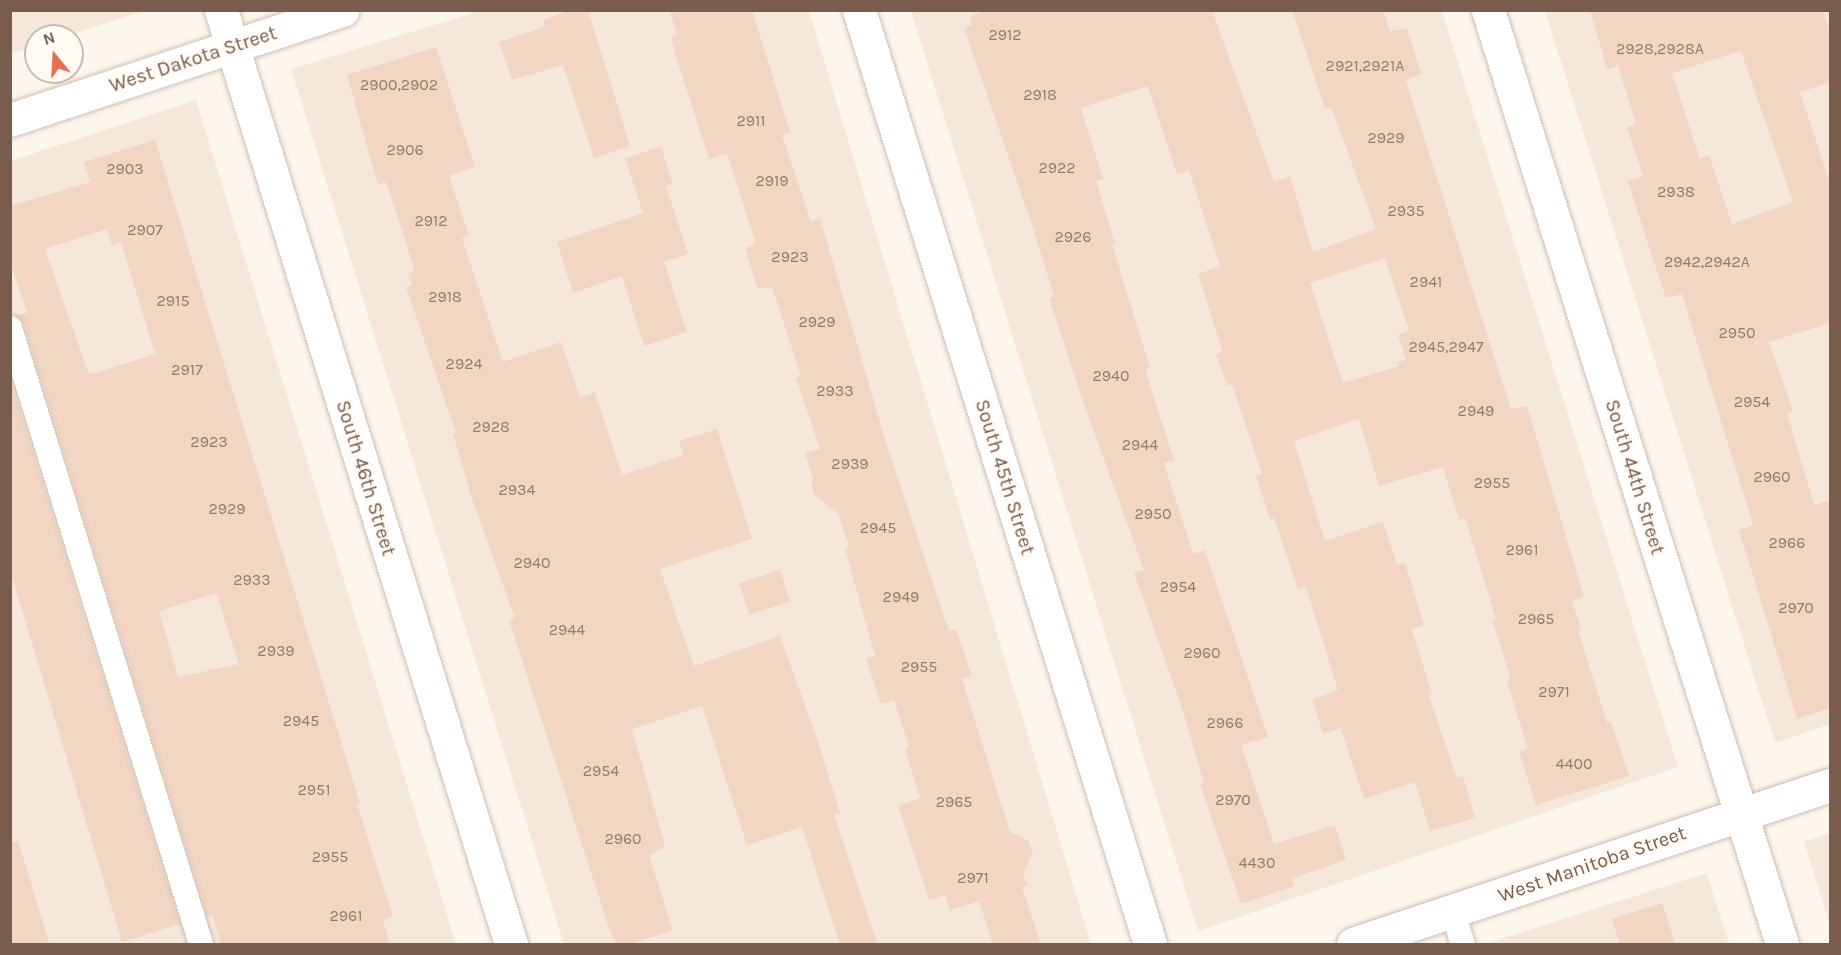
<!DOCTYPE html>
<html>
<head>
<meta charset="utf-8">
<style>
	body { margin:0 }
	#map { position:relative; width:1841px; height:955px; overflow:hidden; background:#fdf6ec; font-family:Karla,sans-serif }
	div>[style] { position:absolute }
	.residential>* { inset:0; background:#f5e8da }
	.building>* { inset:0; background:#f3d5c3; transform-origin:0 0 }
	.roads { filter:drop-shadow(0 0 2px #d1beb0) drop-shadow(0 0 2px #d1beb0) }
	.service>* { height:24px; margin:-12px; padding:0 12px; transform-origin:12px; border-radius:12px; background:#fff }
	.minor>* { height:33px; margin:-16.5px; padding:0 16.5px; transform-origin:16.5px; border-radius:16.5px; background:#fff }
	span { translate:-50% -50%; white-space:nowrap; text-align:center; line-height:1.15; -webkit-text-stroke:6px #fffaf3; paint-order:stroke }
	.number-label { font-size:16px; color:#987a6a }
	.number-label span { -webkit-text-stroke-width:0 }
	.street-label { font-size:20px; color:#7a5c4d }
	.frame { position:absolute; inset:0; border:12px solid #7a5c4d; pointer-events:none }
	.north { position:absolute; left:24px; top:24px; width:60px; height:60px; box-sizing:border-box; background:#fffaf3; border:2px solid #cabbb1; border-radius:50%; rotate:342deg; font-size:16px; font-weight:700; line-height:24px; text-align:center; color:#7a5c4d }
	.north::after { content:''; display:block; margin:auto; width:21px; height:27px; background:#e76f51; clip-path:polygon(50% 0,100% 100%,50% 72%,0 100%) }
</style>
</head>
<body>
<div id="map">
	<div class="residential">
		<div style="clip-path:polygon(10px 11px,11px 10px,145px 11px,66px 36px,36px 36px,36px 46px,11px 54px)"></div>
		<div style="clip-path:polygon(480px 11px,809px 11px,1091px 944px,564px 944px,291px 69px)"></div>
		<div style="clip-path:polygon(911px 11px,1442px 11px,1678px 767px,1198px 931px)"></div>
		<div style="clip-path:polygon(1545px 11px,1830px 11px,1830px 724px,1775px 743px)"></div>
		<div style="clip-path:polygon(196px 100px,456px 944px,11px 944px,10px 161px)"></div>
		<div style="clip-path:polygon(1830px 833px,1830px 926px,1804px 842px)"></div>
		<div style="clip-path:polygon(1707px 873px,1729px 944px,1485px 944px)"></div>
	</div>
	<div class="building">
		<div style="clip-path:polygon(571px 10px,588px 10px,630px 146px,594px 158px,563px 65px,512px 80px,499px 42px,545px 27px,543px 20px)"></div>
		<div style="clip-path:polygon(669px 10px,752px 10px,790px 132px,782px 135px,811px 222px,820px 218px,888px 449px,949px 631px,956px 629px,972px 676px,962px 679px,1010px 832px,1029px 841px,1033px 853px,1023px 873px,1027px 885px,1022px 887px,1041px 945px,993px 945px,979px 901px,950px 910px,945px 895px,929px 900px,898px 806px,920px 798px,905px 750px,909px 746px,894px 700px,881px 704px,866px 659px,875px 656px,845px 549px,849px 547px,838px 513px,815px 495px,811px 484px,813px 479px,805px 453px,820px 449px,796px 378px,801px 376px,772px 287px,757px 288px,745px 248px,756px 244px,727px 153px,709px 159px,676px 57px,671px 36px,677px 34px)"></div>
		<div style="clip-path:polygon(evenodd,986px 10px,1212px 10px,1274px 182px,1290px 176px,1313px 252px,1376px 229px,1331px 107px,1325px 109px,1292px 10px,1383px 10px,1390px 31px,1407px 29px,1421px 73px,1406px 81px,1511px 409px,1527px 406px,1584px 597px,1572px 601px,1581px 629px,1578px 630px,1607px 723px,1611px 722px,1629px 776px,1536px 805px,1519px 752px,1528px 749px,1507px 681px,1511px 679px,1492px 620px,1496px 619px,1465px 518px,1459px 520px,1443px 467px,1379px 486px,1359px 419px,1294px 441px,1325px 541px,1383px 522px,1397px 565px,1405px 563px,1424px 625px,1412px 629px,1432px 695px,1429px 696px,1457px 778px,1463px 776px,1475px 818px,1430px 831px,1415px 782px,1364px 799px,1341px 728px,1323px 734px,1312px 699px,1338px 690px,1306px 587px,1298px 589px,1274px 518px,1270px 519px,1256px 476px,1262px 474px,1232px 385px,1227px 386px,1216px 354px,1223px 352px,1198px 274px,1220px 266px,1189px 170px,1177px 174px,1148px 86px,1081px 108px,1103px 179px,1096px 181px,1115px 244px,1112px 244px,1150px 368px,1145px 369px,1174px 460px,1164px 463px,1193px 554px,1205px 550px,1268px 737px,1241px 745px,1274px 844px,1335px 825px,1346px 860px,1293px 878px,1295px 886px,1241px 904px,1200px 784px,1204px 783px,1182px 708px,1134px 573px,1144px 570px,1080px 393px,1049px 298px,1054px 296px,1032px 225px,964px 28px,972px 25px,969px 17px,986px 10px,1385px 258px,1409px 331px,1398px 335px,1406px 360px,1398px 362px,1399px 366px,1343px 383px,1310px 283px,1322px 279px,1320px 274px,1322px 279px,1385px 258px)"></div>
		<div style="clip-path:polygon(evenodd,1590px 10px,1823px 10px,1830px 32px,1830px 83px,1800px 92px,1830px 183px,1830px 323px,1769px 342px,1793px 411px,1787px 413px,1814px 505px,1830px 500px,1830px 708px,1797px 719px,1739px 530px,1753px 525px,1682px 294px,1666px 298px,1647px 241px,1628px 181px,1643px 176px,1627px 127px,1636px 124px,1618px 66px,1607px 69px,1590px 10px,1741px 51px,1793px 202px,1732px 224px,1709px 155px,1700px 159px,1672px 73px,1741px 51px)"></div>
		<div style="clip-path:polygon(436px 47px,475px 167px,449px 176px,469px 236px,462px 238px,503px 362px,561px 342px,580px 397px,595px 392px,622px 475px,683px 455px,679px 441px,717px 429px,752px 539px,660px 569px,694px 666px,780px 636px,819px 744px,840px 813px,834px 815px,878px 945px,840px 945px,802px 827px,747px 845px,702px 706px,632px 729px,665px 846px,649px 856px,673px 930px,628px 945px,617px 945px,610px 931px,509px 620px,515px 618px,472px 499px,453px 434px,456px 433px,406px 287px,412px 285px,408px 273px,415px 271px,386px 182px,378px 185px,347px 75px)"></div>
		<div style="clip-path:polygon(evenodd,155px 140px,360px 803px,357px 804px,393px 917px,383px 920px,390px 945px,221px 945px,212px 915px,207px 916px,24px 324px,15px 315px,27px 313px,10px 261px,10px 206px,90px 182px,84px 162px,155px 140px,107px 229px,112px 245px,121px 242px,155px 354px,89px 375px,45px 249px,107px 229px,155px 140px,216px 593px,239px 664px,178px 677px,159px 611px,216px 593px)"></div>
		<div style="clip-path:polygon(661px 147px,673px 184px,666px 186px,688px 254px,664px 262px,687px 332px,644px 346px,622px 276px,573px 293px,557px 242px,643px 213px,625px 158px)"></div>
		<div style="clip-path:polygon(10px 378px,180px 924px,122px 942px,10px 570px)"></div>
		<div style="left:780px;top:570px;width:33px;height:43px;rotate:72deg"></div>
		<div style="clip-path:polygon(18px 841px,50px 945px,10px 945px,10px 842px)"></div>
		<div style="clip-path:polygon(1662px 903px,1676px 945px,1620px 945px,1612px 919px)"></div>
	</div>
	<div class="roads">
		<div class="service">
			<div style="left:10px;top:328px;width:645px;rotate:72.77deg"></div>
			<div style="left:1453px;top:912px;width:34px;rotate:73deg"></div>
		</div>
		<div class="minor">
			<div style="left:221px;top:10px;width:978px;rotate:72.75deg"></div>
			<div style="left:859px;top:10px;width:978px;rotate:72.69deg"></div>
			<div style="left:1488px;top:10px;width:979px;rotate:72.53deg"></div>
			<div style="left:10px;top:120px;width:350px;rotate:-18.3deg"></div>
			<div style="left:1353px;top:944px;width:503px;rotate:-18.43deg"></div>
		</div>
	</div>
	<div class="number-label">
		<span style="left:1005px;top:35px">2912</span>
		<span style="left:1660px;top:49px">2928,2928A</span>
		<span style="left:1365px;top:66px">2921,2921A</span>
		<span style="left:399px;top:85px">2900,2902</span>
		<span style="left:1040px;top:95px">2918</span>
		<span style="left:751px;top:121px">2911</span>
		<span style="left:1386px;top:138px">2929</span>
		<span style="left:405px;top:150px">2906</span>
		<span style="left:1057px;top:168px">2922</span>
		<span style="left:125px;top:169px">2903</span>
		<span style="left:772px;top:181px">2919</span>
		<span style="left:1676px;top:192px">2938</span>
		<span style="left:1406px;top:211px">2935</span>
		<span style="left:431px;top:221px">2912</span>
		<span style="left:145px;top:230px">2907</span>
		<span style="left:1073px;top:237px">2926</span>
		<span style="left:790px;top:257px">2923</span>
		<span style="left:1707px;top:262px">2942,2942A</span>
		<span style="left:1426px;top:282px">2941</span>
		<span style="left:445px;top:297px">2918</span>
		<span style="left:173px;top:301px">2915</span>
		<span style="left:817px;top:322px">2929</span>
		<span style="left:1737px;top:333px">2950</span>
		<span style="left:1446px;top:347px">2945,2947</span>
		<span style="left:464px;top:364px">2924</span>
		<span style="left:187px;top:370px">2917</span>
		<span style="left:1111px;top:376px">2940</span>
		<span style="left:835px;top:391px">2933</span>
		<span style="left:1752px;top:402px">2954</span>
		<span style="left:1476px;top:411px">2949</span>
		<span style="left:491px;top:427px">2928</span>
		<span style="left:209px;top:442px">2923</span>
		<span style="left:1140px;top:445px">2944</span>
		<span style="left:850px;top:464px">2939</span>
		<span style="left:1772px;top:477px">2960</span>
		<span style="left:1492px;top:483px">2955</span>
		<span style="left:517px;top:490px">2934</span>
		<span style="left:227px;top:509px">2929</span>
		<span style="left:1153px;top:514px">2950</span>
		<span style="left:878px;top:528px">2945</span>
		<span style="left:1787px;top:543px">2966</span>
		<span style="left:1522px;top:550px">2961</span>
		<span style="left:532px;top:563px">2940</span>
		<span style="left:252px;top:580px">2933</span>
		<span style="left:1178px;top:587px">2954</span>
		<span style="left:901px;top:597px">2949</span>
		<span style="left:1796px;top:608px">2970</span>
		<span style="left:1536px;top:619px">2965</span>
		<span style="left:567px;top:630px">2944</span>
		<span style="left:276px;top:651px">2939</span>
		<span style="left:1202px;top:653px">2960</span>
		<span style="left:919px;top:667px">2955</span>
		<span style="left:1554px;top:692px">2971</span>
		<span style="left:301px;top:721px">2945</span>
		<span style="left:1225px;top:723px">2966</span>
		<span style="left:1574px;top:764px">4400</span>
		<span style="left:601px;top:771px">2954</span>
		<span style="left:314px;top:790px">2951</span>
		<span style="left:1233px;top:800px">2970</span>
		<span style="left:954px;top:802px">2965</span>
		<span style="left:623px;top:839px">2960</span>
		<span style="left:330px;top:857px">2955</span>
		<span style="left:1257px;top:863px">4430</span>
		<span style="left:973px;top:878px">2971</span>
		<span style="left:346px;top:916px">2961</span>
	</div>
	<div class="street-label">
		<span style="left:193px;top:59px;rotate:-18deg">West Dakota Street</span>
		<span style="left:1005px;top:477px;rotate:73deg">South 45th Street</span>
		<span style="left:1635px;top:477px;rotate:73deg">South 44th Street</span>
		<span style="left:366px;top:478px;rotate:73deg">South 46th Street</span>
		<span style="left:1592px;top:864px;rotate:-19deg">West Manitoba Street</span>
	</div>
	<div class="frame"></div>
	<div class="north">N</div>
</div>
</body>
</html>
